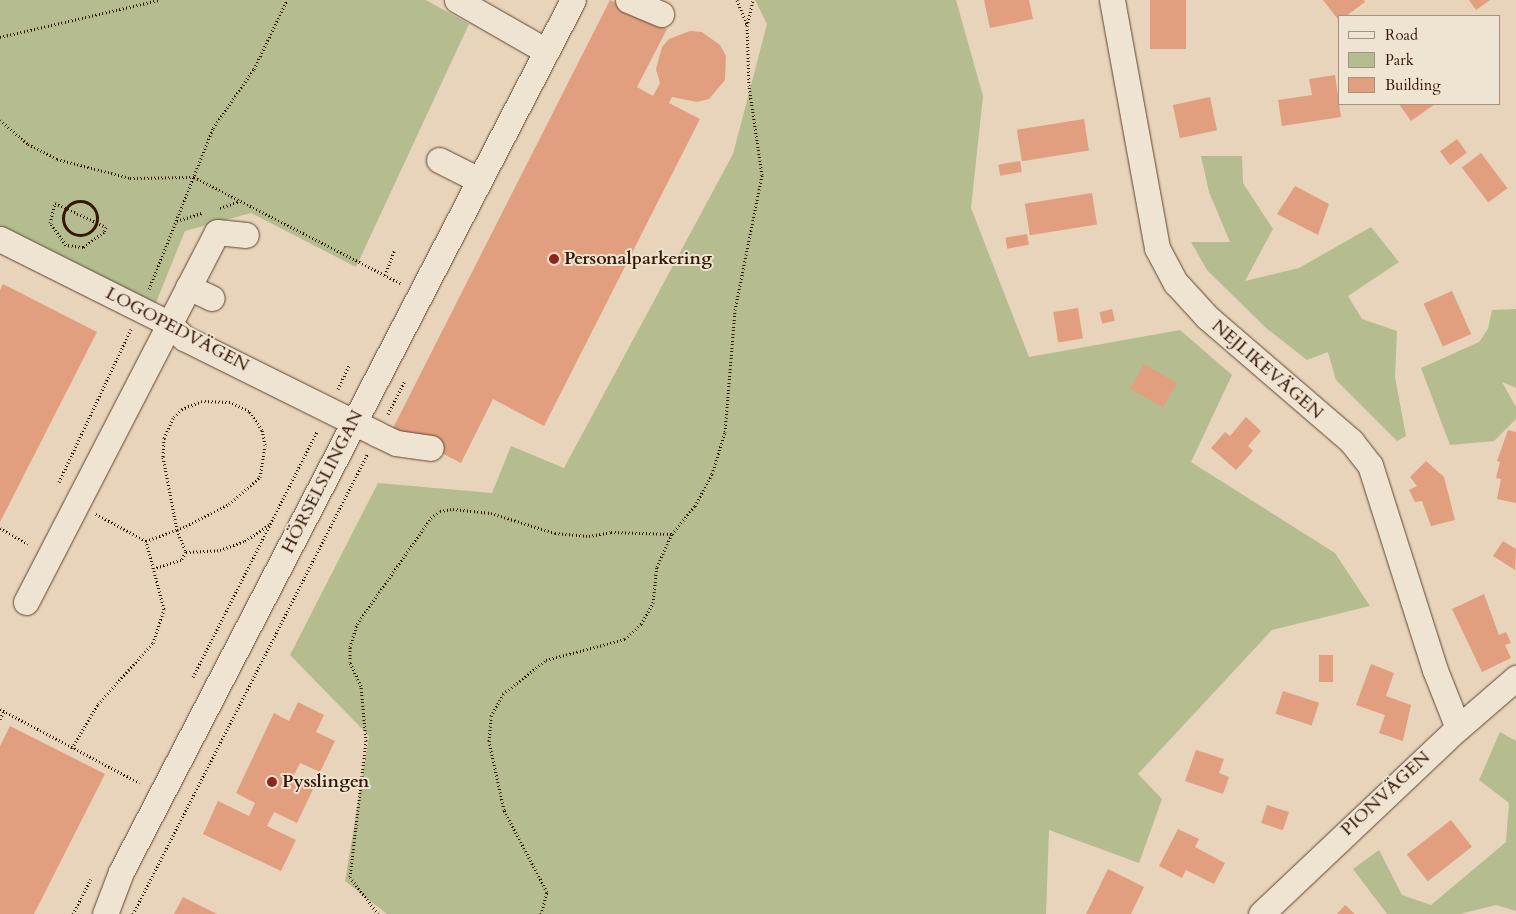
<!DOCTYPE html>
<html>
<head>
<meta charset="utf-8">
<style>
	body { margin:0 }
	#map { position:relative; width:1516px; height:914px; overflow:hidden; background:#e7d4ba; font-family:Cardo,serif }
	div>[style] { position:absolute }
	.green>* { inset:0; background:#b5bd90 }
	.building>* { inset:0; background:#e19f80; transform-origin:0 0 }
	.path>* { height:3px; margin-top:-1.5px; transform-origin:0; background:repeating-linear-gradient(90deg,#341703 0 1px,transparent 0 3.5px) }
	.path>.ring { margin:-1.5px; padding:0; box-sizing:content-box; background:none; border:3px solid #341703; border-radius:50% }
	.roads { filter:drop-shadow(0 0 1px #614631) drop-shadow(0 0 1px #614631) }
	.minor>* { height:25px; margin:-12.5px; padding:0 12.5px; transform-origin:12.5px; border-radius:12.5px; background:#efe3d2 }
	.dots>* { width:14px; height:14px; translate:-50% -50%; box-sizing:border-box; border:2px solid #efe3d2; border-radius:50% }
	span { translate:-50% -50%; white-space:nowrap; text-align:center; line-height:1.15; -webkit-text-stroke:4px #efe3d2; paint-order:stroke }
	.poi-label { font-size:18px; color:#341703; font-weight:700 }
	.left { translate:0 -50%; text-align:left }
	.street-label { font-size:18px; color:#341703 }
	.legend { position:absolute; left:1338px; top:15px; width:162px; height:90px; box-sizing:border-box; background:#efe3d2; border:1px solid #a4917f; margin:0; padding:6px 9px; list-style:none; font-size:15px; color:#341703 }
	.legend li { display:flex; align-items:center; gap:10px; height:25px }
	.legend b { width:25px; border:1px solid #a4917f }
</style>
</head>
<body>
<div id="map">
	<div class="green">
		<div style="clip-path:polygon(0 0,426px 0,469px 24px,356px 267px,251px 213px,185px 231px,155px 305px,0 229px)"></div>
		<div style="clip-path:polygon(755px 0,956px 0,983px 96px,971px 208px,1029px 357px,1180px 330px,1232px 375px,1191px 462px,1335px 553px,1370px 606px,1272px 630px,1138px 774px,1162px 799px,1139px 863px,1049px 830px,1046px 914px,387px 914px,345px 881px,369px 736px,290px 655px,378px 483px,492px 493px,511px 446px,564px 468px,733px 154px,767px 24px)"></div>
		<div style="clip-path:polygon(1201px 156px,1242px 156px,1243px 183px,1273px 229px,1245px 281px,1299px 268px,1371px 227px,1399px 262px,1348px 296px,1362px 319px,1397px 331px,1395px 377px,1406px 436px,1397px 441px,1336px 380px,1328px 352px,1307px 360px,1266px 328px,1207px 270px,1191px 242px,1230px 242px,1209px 192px)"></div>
		<div style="clip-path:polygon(1516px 309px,1516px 388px,1502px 382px,1516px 407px,1516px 419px,1494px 441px,1450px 445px,1421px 368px,1479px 342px,1488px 329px,1492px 310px)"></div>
		<div style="clip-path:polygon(1500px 732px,1516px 741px,1516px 911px,1496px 905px,1460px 914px,1387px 914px,1353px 869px,1379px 850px,1402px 895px,1431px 905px,1506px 842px,1509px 803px,1479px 780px)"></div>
	</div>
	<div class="building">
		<div style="clip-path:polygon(610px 0,667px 29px,637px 87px,653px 96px,660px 83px,656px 69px,662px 47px,669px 39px,690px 31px,702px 32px,720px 45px,726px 56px,725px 80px,709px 99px,697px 102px,672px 97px,669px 103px,700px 119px,544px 426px,493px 399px,461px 463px,393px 428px)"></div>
		<div style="clip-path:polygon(984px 0,1029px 0,1033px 19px,990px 28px)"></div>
		<div style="left:1150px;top:0;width:36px;height:49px"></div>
		<div style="clip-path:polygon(1323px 0,1364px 0,1365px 2px,1346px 16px,1340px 16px,1340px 22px)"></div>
		<div style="clip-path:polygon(1469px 0,1490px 0,1476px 10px)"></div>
		<div style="clip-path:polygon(1335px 75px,1341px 117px,1282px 126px,1278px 100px,1312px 95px,1309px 79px)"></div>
		<div style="left:1210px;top:97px;width:34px;height:38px;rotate:78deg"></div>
		<div style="clip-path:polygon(1399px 104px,1435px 104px,1411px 121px)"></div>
		<div style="left:1084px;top:119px;width:32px;height:68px;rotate:81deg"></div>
		<div style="left:1457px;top:139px;width:17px;height:21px;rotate:54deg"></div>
		<div style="left:1481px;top:153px;width:44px;height:24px;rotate:53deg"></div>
		<div style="left:1020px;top:161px;width:11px;height:22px;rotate:80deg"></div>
		<div style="clip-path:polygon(1295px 186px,1329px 204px,1318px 235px,1277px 214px)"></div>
		<div style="left:1092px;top:193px;width:32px;height:68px;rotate:81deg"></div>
		<div style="left:1027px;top:234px;width:11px;height:22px;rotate:80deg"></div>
		<div style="clip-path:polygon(3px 284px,97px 332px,0 522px,0 290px)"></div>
		<div style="left:1452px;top:291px;width:47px;height:31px;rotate:66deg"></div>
		<div style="left:1078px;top:308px;width:31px;height:25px;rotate:81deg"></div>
		<div style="left:1112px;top:309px;width:12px;height:13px;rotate:76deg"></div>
		<div style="left:1144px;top:364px;width:38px;height:28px;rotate:30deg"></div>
		<div style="clip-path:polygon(1246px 417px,1261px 431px,1248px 446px,1253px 451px,1236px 470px,1211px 448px,1225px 432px,1230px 436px)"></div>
		<div style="clip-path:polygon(1508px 430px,1516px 432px,1516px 503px,1497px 499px,1501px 479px,1496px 478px,1500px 462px,1497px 461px)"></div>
		<div style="clip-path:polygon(1426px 461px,1444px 477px,1455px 520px,1431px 526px,1422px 501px,1415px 502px,1409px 490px,1417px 486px,1410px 477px)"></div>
		<div style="clip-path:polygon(1503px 541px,1516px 549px,1515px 570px,1493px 556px)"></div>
		<div style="clip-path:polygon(1484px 594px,1499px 635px,1506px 632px,1511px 643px,1505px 645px,1511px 658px,1482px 672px,1452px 609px)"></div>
		<div style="left:1319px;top:655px;width:14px;height:27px"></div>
		<div style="clip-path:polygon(1371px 664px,1394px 673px,1386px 696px,1411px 705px,1403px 741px,1379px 733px,1385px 715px,1356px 705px)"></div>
		<div style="left:1283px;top:691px;width:38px;height:24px;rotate:18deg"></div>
		<div style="clip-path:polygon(298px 702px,324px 715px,316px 732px,335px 741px,320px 772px,300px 763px,293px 777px,314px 787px,297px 823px,274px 812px,267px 826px,296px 840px,281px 871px,203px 834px,218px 801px,249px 816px,255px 803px,236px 793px,274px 713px,289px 721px)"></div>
		<div style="clip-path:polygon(10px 726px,105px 774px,34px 914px,0 914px,0 746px)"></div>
		<div style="clip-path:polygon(1196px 750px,1224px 759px,1219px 773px,1229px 777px,1223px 794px,1185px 781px)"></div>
		<div style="left:1267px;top:805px;width:23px;height:19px;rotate:18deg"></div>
		<div style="left:1451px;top:820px;width:34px;height:56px;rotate:52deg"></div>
		<div style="clip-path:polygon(1178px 829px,1199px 839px,1195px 847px,1225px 863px,1214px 884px,1186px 870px,1182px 878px,1159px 866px)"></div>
		<div style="clip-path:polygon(1108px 869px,1144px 887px,1131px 914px,1086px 914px)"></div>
		<div style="clip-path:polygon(183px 897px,217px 914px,174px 914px)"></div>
		<div style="clip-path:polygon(1345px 905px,1355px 914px,1337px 914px)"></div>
	</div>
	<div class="path">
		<div style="left:737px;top:0;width:27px;rotate:68deg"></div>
		<div style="left:0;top:37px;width:163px;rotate:-13.1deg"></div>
		<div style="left:0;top:120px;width:37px;rotate:41deg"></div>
		<div style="left:28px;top:144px;width:33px;rotate:27deg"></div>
		<div style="left:57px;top:159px;width:75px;rotate:14.6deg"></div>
		<div style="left:130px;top:178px;width:64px;rotate:-0.9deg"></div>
		<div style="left:194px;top:177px;width:232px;rotate:27.2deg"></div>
		<div class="ring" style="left:63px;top:201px;width:31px;height:31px"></div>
		<div style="left:55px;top:203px;width:56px;rotate:25.2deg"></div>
		<div style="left:106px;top:227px;width:5px;rotate:112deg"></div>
		<div style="left:104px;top:232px;width:26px;rotate:144deg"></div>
		<div style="left:83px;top:247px;width:17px;rotate:-173deg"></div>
		<div style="left:66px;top:245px;width:27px;rotate:-126deg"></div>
		<div style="left:50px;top:223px;width:21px;rotate:-76deg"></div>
		<div style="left:220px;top:208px;width:21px;rotate:-19deg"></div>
		<div style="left:177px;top:221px;width:26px;rotate:-18deg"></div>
		<div style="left:385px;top:275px;width:26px;rotate:-69deg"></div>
		<div style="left:149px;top:289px;width:173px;rotate:-68.3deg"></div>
		<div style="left:213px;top:128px;width:72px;rotate:-55.2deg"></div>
		<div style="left:254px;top:69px;width:76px;rotate:-64.4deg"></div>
		<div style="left:338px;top:389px;width:26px;rotate:-65deg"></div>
		<div style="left:388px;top:414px;width:36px;rotate:-63deg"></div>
		<div style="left:59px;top:482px;width:169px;rotate:-64.8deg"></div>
		<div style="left:0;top:528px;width:32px;rotate:30deg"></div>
		<div style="left:146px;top:541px;width:33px;rotate:-20deg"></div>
		<div style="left:177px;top:530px;width:10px;rotate:-24deg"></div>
		<div style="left:186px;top:526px;width:48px;rotate:-27.1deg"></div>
		<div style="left:229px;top:504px;width:41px;rotate:-41.1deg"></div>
		<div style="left:260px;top:477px;width:32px;rotate:-81deg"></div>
		<div style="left:265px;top:445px;width:15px;rotate:-101deg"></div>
		<div style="left:262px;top:430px;width:23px;rotate:-124deg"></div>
		<div style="left:249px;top:411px;width:21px;rotate:-155deg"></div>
		<div style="left:230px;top:402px;width:28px;rotate:-178deg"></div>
		<div style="left:202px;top:401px;width:22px;rotate:158deg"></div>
		<div style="left:182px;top:409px;width:13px;rotate:135deg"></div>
		<div style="left:173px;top:418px;width:22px;rotate:114deg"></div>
		<div style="left:164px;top:438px;width:19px;rotate:93deg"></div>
		<div style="left:163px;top:457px;width:74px;rotate:79.1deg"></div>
		<div style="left:177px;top:530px;width:24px;rotate:68deg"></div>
		<div style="left:186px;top:552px;width:9px;rotate:122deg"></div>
		<div style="left:181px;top:560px;width:27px;rotate:163deg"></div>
		<div style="left:186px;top:552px;width:34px;rotate:-3deg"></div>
		<div style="left:220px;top:550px;width:27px;rotate:-20deg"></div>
		<div style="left:245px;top:541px;width:29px;rotate:-34deg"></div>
		<div style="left:193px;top:677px;width:275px;rotate:-63.2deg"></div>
		<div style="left:0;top:709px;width:158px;rotate:27.9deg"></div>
		<div style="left:0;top:719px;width:9px;rotate:-63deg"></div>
		<div style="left:72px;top:748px;width:51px;rotate:-59.4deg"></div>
		<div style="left:98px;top:704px;width:82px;rotate:-48deg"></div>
		<div style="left:153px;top:643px;width:36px;rotate:-72deg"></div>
		<div style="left:164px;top:609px;width:70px;rotate:-104.8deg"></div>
		<div style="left:146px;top:541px;width:57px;rotate:-151.6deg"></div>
		<div style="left:73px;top:914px;width:39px;rotate:-63deg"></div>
		<div style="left:133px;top:914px;width:517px;rotate:-62.99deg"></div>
		<div style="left:378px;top:914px;width:46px;rotate:-127.1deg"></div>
		<div style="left:350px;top:877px;width:137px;rotate:-83.3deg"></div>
		<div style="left:366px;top:741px;width:55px;rotate:-95.2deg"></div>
		<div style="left:361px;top:686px;width:26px;rotate:-115deg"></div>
		<div style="left:350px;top:662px;width:15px;rotate:-90deg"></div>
		<div style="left:350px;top:647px;width:24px;rotate:-73deg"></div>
		<div style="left:357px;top:624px;width:129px;rotate:-55.1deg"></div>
		<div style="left:431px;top:518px;width:11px;rotate:-38deg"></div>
		<div style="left:440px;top:511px;width:13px;rotate:-9deg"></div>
		<div style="left:453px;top:509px;width:38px;rotate:6deg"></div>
		<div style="left:491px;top:513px;width:67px;rotate:17.4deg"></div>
		<div style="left:555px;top:533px;width:34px;rotate:5deg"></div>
		<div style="left:589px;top:536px;width:22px;rotate:-10deg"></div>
		<div style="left:611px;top:532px;width:61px;rotate:1.9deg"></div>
		<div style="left:541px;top:914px;width:23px;rotate:-75deg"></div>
		<div style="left:547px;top:892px;width:93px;rotate:-117.7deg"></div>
		<div style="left:504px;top:810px;width:71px;rotate:-102.3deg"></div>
		<div style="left:489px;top:741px;width:25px;rotate:-85deg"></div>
		<div style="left:491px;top:716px;width:25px;rotate:-61deg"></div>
		<div style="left:503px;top:694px;width:55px;rotate:-38.3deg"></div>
		<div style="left:546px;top:660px;width:82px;rotate:-14.9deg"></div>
		<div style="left:625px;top:639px;width:22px;rotate:-43deg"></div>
		<div style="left:641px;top:624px;width:24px;rotate:-60deg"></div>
		<div style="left:653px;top:603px;width:36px;rotate:-84deg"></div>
		<div style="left:657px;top:567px;width:36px;rotate:-66deg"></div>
		<div style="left:672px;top:534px;width:36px;rotate:-51deg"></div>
		<div style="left:695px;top:506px;width:36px;rotate:-62deg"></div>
		<div style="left:712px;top:474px;width:44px;rotate:-72.8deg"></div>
		<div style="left:725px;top:432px;width:122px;rotate:-85.3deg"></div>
		<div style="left:735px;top:310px;width:138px;rotate:-78.7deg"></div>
		<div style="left:762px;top:175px;width:90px;rotate:-98.3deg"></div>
		<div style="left:749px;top:86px;width:60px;rotate:-91.9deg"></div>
		<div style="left:747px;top:26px;width:27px;rotate:-77deg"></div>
	</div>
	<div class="roads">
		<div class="minor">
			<div style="left:457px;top:0;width:103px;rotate:29.8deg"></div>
			<div style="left:628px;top:0;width:36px;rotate:23deg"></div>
			<div style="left:1112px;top:0;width:252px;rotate:79.7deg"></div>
			<div style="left:1157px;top:248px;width:40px;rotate:62deg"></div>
			<div style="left:1176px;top:283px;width:46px;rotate:47.6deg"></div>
			<div style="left:1207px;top:317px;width:190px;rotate:40.7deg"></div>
			<div style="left:1351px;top:441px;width:31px;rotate:52deg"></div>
			<div style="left:1370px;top:465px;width:215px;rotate:72.4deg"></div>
			<div style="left:1435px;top:670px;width:62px;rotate:68.4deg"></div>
			<div style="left:439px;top:160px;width:45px;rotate:26.6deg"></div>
			<div style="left:0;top:239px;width:188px;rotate:26.6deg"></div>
			<div style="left:168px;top:323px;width:22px;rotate:43deg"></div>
			<div style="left:184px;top:338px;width:216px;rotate:26.4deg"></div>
			<div style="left:377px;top:434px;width:21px;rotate:25deg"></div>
			<div style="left:396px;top:443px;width:35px;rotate:8deg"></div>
			<div style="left:188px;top:287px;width:26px;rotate:25deg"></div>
			<div style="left:26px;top:602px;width:416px;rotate:-62.7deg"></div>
			<div style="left:217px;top:232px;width:29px;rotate:6deg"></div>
			<div style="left:105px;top:914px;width:45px;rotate:-69.1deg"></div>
			<div style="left:121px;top:872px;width:982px;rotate:-62.6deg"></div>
			<div style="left:1261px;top:914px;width:271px;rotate:-43.4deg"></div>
			<div style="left:1458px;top:728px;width:77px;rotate:-40.8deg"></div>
		</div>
	</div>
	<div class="dots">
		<div style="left:554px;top:259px;background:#8f2418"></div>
		<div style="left:272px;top:782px;background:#8f2418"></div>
	</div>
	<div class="poi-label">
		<span class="left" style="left:564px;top:259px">Personalparkering</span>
		<span class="left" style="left:282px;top:782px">Pysslingen</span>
	</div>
	<div class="street-label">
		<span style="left:177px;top:330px;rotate:28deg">LOGOPEDVÄGEN</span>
		<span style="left:1267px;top:370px;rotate:41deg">NEJLIKEVÄGEN</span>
		<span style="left:323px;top:482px;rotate:-63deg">HÖRSELSLINGAN</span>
		<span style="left:1386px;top:794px;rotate:-43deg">PIONVÄGEN</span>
	</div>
	<ul class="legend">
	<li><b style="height:6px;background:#efe3d2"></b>Road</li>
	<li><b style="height:14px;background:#b5bd90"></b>Park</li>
	<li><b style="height:14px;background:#e19f80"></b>Building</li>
	</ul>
</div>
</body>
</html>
